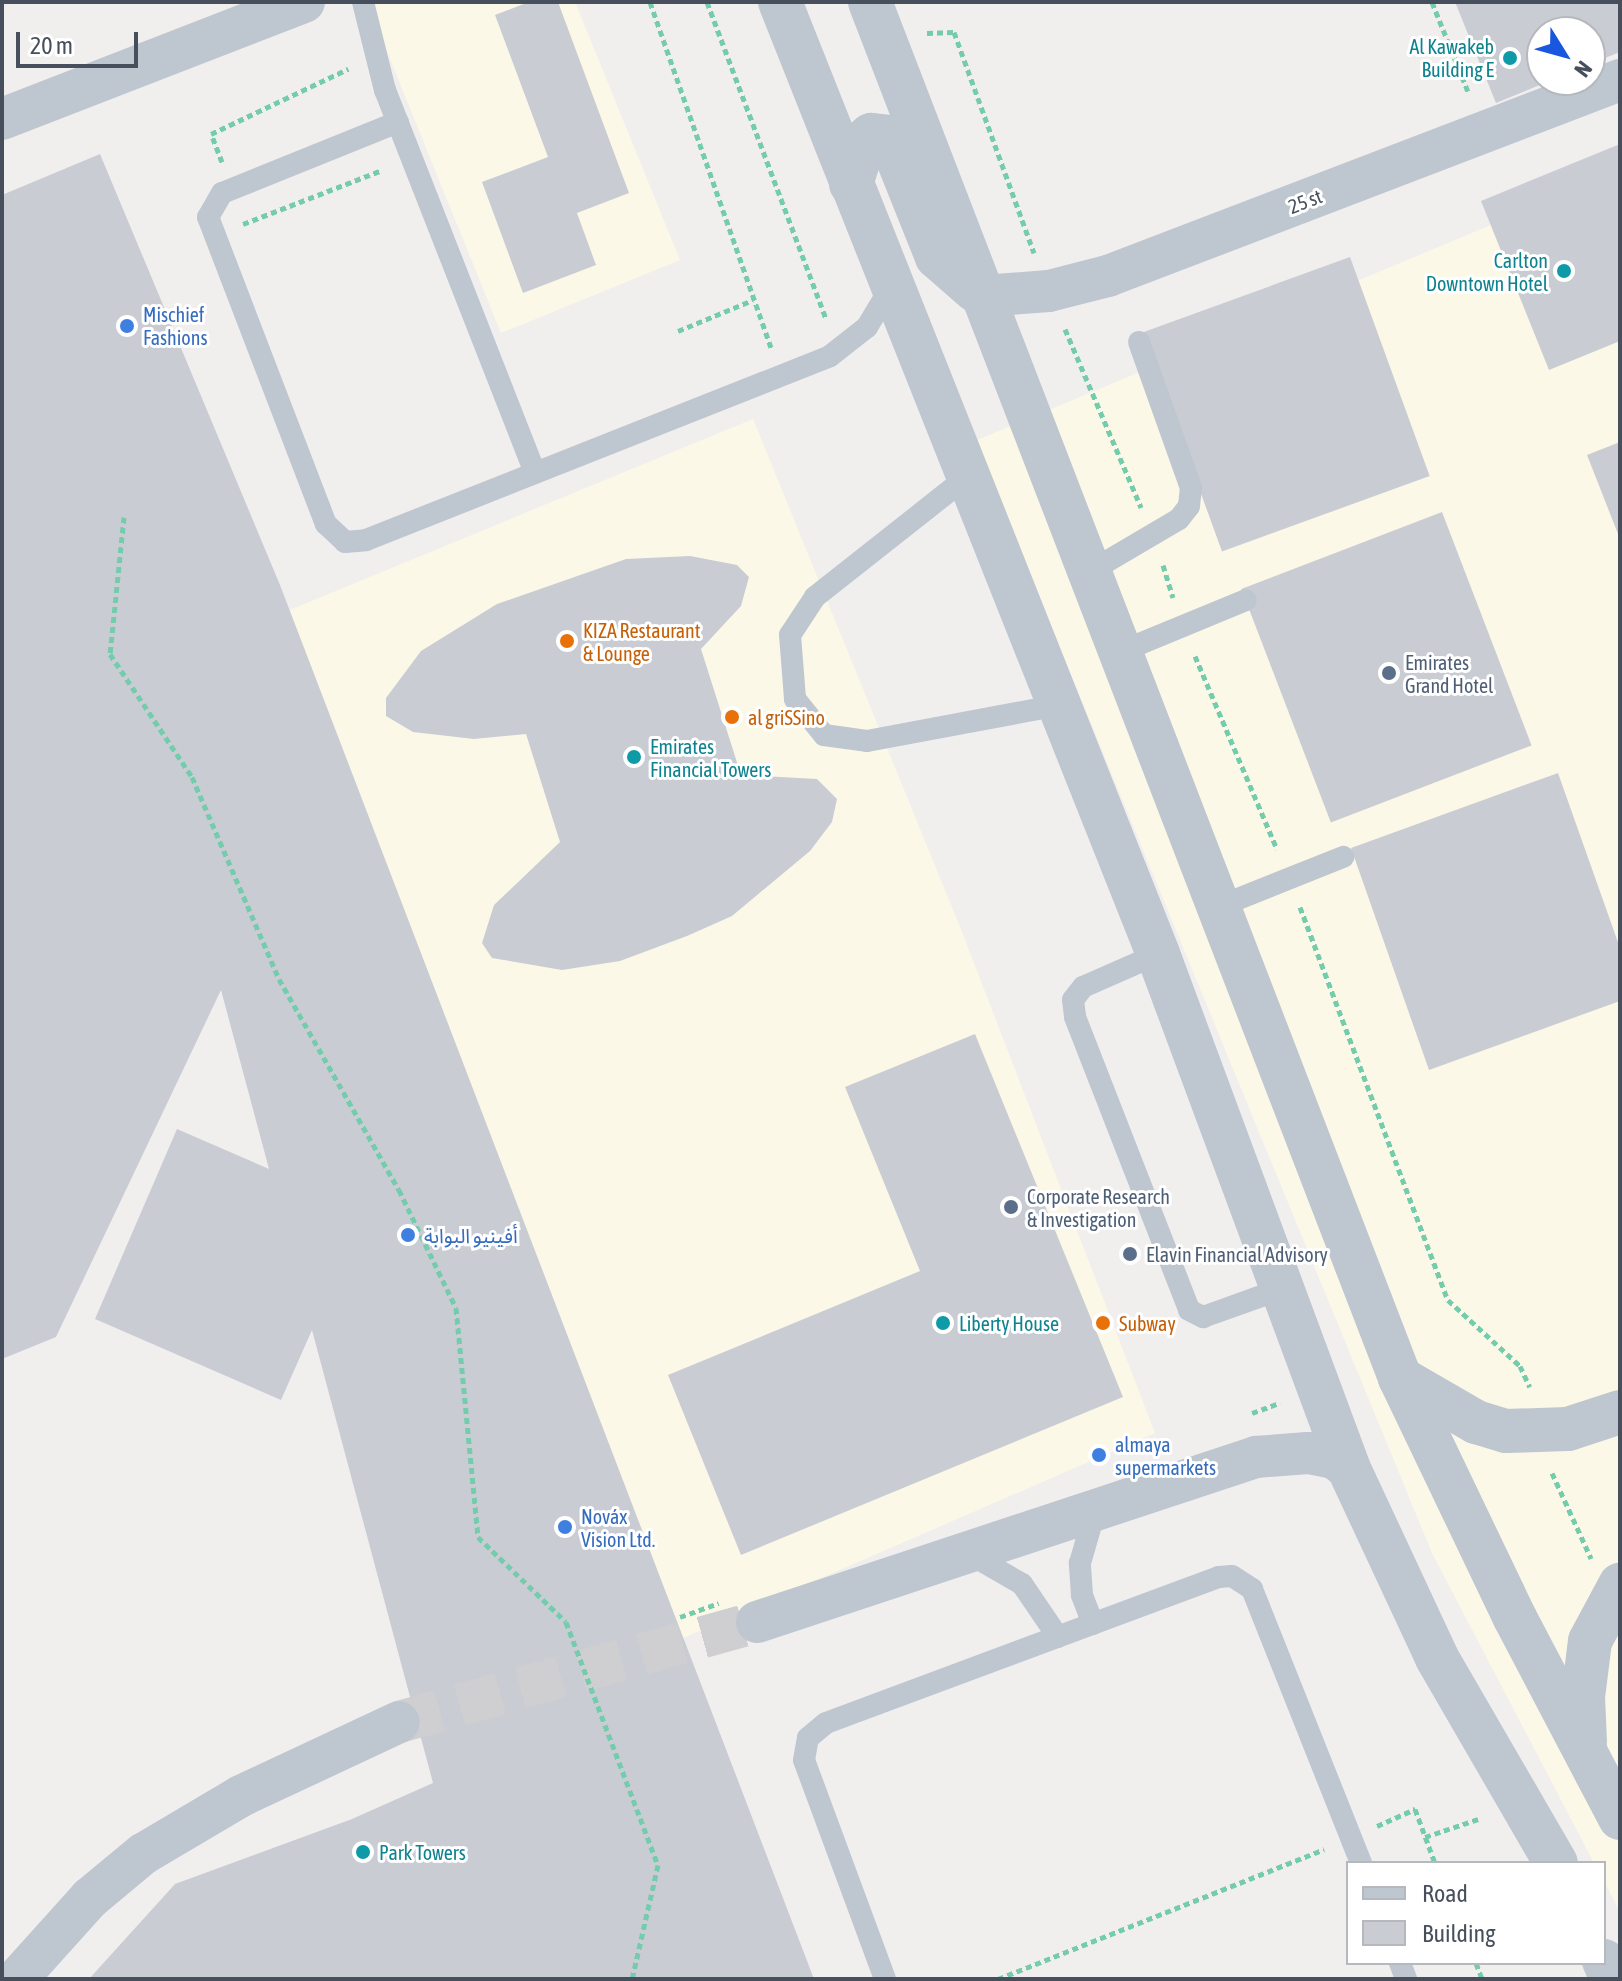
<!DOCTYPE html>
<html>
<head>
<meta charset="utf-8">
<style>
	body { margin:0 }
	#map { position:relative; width:1622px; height:1981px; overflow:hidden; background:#f1eeee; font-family:"Asap Condensed","Noto Sans Arabic",sans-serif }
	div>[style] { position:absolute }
	.commercial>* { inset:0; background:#fcf8e7 }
	.building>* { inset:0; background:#caccd4; transform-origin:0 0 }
	.minor-tunnel>* { height:42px; margin-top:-21px; transform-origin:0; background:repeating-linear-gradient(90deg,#cfced1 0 42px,transparent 0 63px) }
	.path>* { height:5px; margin-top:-2.5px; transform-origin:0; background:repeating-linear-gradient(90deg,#74ccac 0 6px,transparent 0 10px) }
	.service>* { height:22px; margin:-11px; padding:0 11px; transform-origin:11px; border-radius:11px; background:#bec6d0 }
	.minor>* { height:42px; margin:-21px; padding:0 21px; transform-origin:21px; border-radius:21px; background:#bec6d0 }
	.tertiary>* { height:44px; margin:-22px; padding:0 22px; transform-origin:22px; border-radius:22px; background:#bec6d0 }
	.dots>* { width:22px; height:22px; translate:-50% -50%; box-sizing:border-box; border:4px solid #fff; border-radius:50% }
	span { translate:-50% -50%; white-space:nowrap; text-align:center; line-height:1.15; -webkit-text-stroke:6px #fff; paint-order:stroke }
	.culture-label { font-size:20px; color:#0d838f }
	.right { translate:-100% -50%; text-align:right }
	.left { translate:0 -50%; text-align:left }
	.street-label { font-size:20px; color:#464f5b }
	.shop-label { font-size:20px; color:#366cbe }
	.food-label { font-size:20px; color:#c56008 }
	.service-label { font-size:20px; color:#4e5e75 }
	.frame { position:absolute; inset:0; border:4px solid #464f5b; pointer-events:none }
	.legend { position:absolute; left:1346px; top:1861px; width:260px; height:104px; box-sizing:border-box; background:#fff; border:2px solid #b5b9bd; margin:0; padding:10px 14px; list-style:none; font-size:24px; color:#464f5b }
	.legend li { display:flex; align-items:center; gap:16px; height:40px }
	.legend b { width:40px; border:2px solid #b5b9bd }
	.north { position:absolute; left:1526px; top:16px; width:80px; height:80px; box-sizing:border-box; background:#fff; border:2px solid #b5b9bd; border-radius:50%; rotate:127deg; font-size:22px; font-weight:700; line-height:32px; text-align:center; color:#464f5b }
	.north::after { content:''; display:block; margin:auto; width:28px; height:36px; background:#1957df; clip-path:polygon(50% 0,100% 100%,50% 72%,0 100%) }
	.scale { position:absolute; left:16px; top:32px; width:122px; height:36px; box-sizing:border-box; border:4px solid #464f5b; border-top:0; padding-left:10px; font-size:24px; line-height:28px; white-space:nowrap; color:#464f5b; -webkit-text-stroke:6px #fff; paint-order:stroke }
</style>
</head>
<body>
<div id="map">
	<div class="commercial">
		<div style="clip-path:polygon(367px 2px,575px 2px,680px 260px,501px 333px)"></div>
		<div style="clip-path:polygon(1620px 171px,1620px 1912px,1604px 1881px,1604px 1863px,1594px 1863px,1432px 1553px,975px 441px)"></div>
		<div style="clip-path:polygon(753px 419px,962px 932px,1155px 1433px,658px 1649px,241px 630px)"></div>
	</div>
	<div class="building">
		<div style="clip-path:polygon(529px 2px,558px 2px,629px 193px,577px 213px,596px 265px,523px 293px,482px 182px,548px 157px,495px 15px)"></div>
		<div style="clip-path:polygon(1455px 2px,1620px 2px,1620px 52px,1590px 64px,1590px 32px,1542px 32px,1542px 80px,1552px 80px,1496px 103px)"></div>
		<div style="clip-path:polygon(1620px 144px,1620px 341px,1549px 370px,1481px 201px)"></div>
		<div style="clip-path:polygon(100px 154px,280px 585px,814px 1979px,89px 1979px,175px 1884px,352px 1819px,433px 1783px,312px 1330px,281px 1400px,95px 1319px,177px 1129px,269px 1169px,221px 990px,56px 1337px,2px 1359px,2px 195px)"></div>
		<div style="left:1350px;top:257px;width:233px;height:221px;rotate:70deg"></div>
		<div style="clip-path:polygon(1620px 442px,1620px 539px,1587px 455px)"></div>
		<div style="left:1442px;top:512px;width:250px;height:215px;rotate:69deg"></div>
		<div style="clip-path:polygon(690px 556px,737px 565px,749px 577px,741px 606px,701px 649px,741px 775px,817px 779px,837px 799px,832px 822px,810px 851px,732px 916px,687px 936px,620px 961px,562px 970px,492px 958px,482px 943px,494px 905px,560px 842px,526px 734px,474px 739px,413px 732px,386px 716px,386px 698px,421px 651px,497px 604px,626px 559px)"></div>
		<div style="clip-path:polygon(1558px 773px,1620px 948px,1620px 1001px,1429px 1070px,1351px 848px)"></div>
		<div style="clip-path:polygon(975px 1034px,1123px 1397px,741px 1555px,668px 1375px,920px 1271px,845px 1087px)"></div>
	</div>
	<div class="minor-tunnel">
		<div style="left:399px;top:1722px;width:372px;rotate:-15.6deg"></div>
	</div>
	<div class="path">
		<div style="left:650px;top:2px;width:367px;rotate:70.7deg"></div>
		<div style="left:707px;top:2px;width:339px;rotate:69.4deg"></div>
		<div style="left:1432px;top:2px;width:99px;rotate:68.1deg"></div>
		<div style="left:927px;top:33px;width:27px;rotate:-2deg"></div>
		<div style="left:954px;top:32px;width:235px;rotate:70.1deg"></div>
		<div style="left:222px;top:162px;width:30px;rotate:-111deg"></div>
		<div style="left:211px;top:134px;width:152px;rotate:-25.4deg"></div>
		<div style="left:243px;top:224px;width:149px;rotate:-21.2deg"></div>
		<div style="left:1065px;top:329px;width:194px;rotate:66.9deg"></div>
		<div style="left:678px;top:331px;width:81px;rotate:-22.5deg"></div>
		<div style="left:124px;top:517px;width:138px;rotate:95.8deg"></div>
		<div style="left:110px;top:654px;width:148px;rotate:56.3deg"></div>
		<div style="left:192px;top:777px;width:220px;rotate:66.7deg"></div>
		<div style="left:279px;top:979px;width:243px;rotate:60.4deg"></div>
		<div style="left:399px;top:1190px;width:131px;rotate:64.2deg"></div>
		<div style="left:456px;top:1308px;width:230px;rotate:84.5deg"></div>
		<div style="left:478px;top:1537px;width:122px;rotate:44deg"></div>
		<div style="left:566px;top:1622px;width:260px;rotate:69.3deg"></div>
		<div style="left:658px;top:1865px;width:117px;rotate:102.8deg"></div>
		<div style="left:1163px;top:565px;width:34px;rotate:73deg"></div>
		<div style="left:1195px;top:656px;width:210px;rotate:67deg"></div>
		<div style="left:1300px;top:907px;width:420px;rotate:69.4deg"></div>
		<div style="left:1448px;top:1300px;width:98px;rotate:42.5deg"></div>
		<div style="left:1520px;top:1366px;width:23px;rotate:65deg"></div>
		<div style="left:1252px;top:1413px;width:30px;rotate:-20deg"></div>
		<div style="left:1552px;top:1473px;width:94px;rotate:65.4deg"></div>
		<div style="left:680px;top:1617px;width:41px;rotate:-19.7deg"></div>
		<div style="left:1377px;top:1826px;width:42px;rotate:-24.1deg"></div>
		<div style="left:1415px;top:1809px;width:58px;rotate:69.7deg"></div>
		<div style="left:1425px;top:1837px;width:59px;rotate:-18.7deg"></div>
		<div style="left:1476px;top:1963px;width:17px;rotate:69deg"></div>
		<div style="left:998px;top:1979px;width:351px;rotate:-21.7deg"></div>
	</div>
	<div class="service">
		<div style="left:363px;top:2px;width:91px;rotate:76deg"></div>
		<div style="left:385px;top:90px;width:411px;rotate:68.6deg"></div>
		<div style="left:398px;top:122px;width:190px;rotate:158deg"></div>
		<div style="left:222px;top:193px;width:28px;rotate:120deg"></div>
		<div style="left:208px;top:217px;width:329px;rotate:69deg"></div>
		<div style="left:326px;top:524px;width:26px;rotate:43deg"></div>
		<div style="left:345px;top:542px;width:21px;rotate:-5deg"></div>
		<div style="left:366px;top:540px;width:499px;rotate:-21.6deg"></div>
		<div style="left:830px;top:356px;width:47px;rotate:-38.1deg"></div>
		<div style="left:867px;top:327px;width:47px;rotate:-59deg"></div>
		<div style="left:967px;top:477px;width:194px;rotate:141.7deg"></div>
		<div style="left:815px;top:597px;width:45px;rotate:123.3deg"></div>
		<div style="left:790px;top:635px;width:64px;rotate:85.5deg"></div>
		<div style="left:795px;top:699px;width:46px;rotate:51.1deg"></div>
		<div style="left:824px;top:735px;width:43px;rotate:7.9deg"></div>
		<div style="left:867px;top:741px;width:196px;rotate:-10.6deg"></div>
		<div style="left:1089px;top:572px;width:104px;rotate:-30.5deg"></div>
		<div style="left:1179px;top:519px;width:16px;rotate:-52deg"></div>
		<div style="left:1189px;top:506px;width:18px;rotate:-84deg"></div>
		<div style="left:1191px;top:488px;width:155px;rotate:-109.6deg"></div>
		<div style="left:1120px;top:652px;width:136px;rotate:-22.4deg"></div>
		<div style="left:1218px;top:907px;width:135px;rotate:-21.8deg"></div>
		<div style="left:1158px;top:954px;width:82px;rotate:156.3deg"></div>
		<div style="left:1083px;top:987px;width:16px;rotate:128deg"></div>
		<div style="left:1073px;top:1000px;width:17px;rotate:83deg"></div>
		<div style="left:1075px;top:1017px;width:314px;rotate:68.7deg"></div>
		<div style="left:1189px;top:1310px;width:16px;rotate:27deg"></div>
		<div style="left:1203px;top:1317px;width:83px;rotate:-19.7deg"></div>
		<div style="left:968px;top:1553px;width:62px;rotate:29.9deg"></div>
		<div style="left:1022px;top:1584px;width:64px;rotate:55.8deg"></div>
		<div style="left:1093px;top:1624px;width:31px;rotate:-111deg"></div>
		<div style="left:1082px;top:1595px;width:32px;rotate:-94deg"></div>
		<div style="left:1080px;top:1563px;width:54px;rotate:-73.9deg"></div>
		<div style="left:1400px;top:1963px;width:17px;rotate:69deg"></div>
		<div style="left:885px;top:1979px;width:233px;rotate:-110.3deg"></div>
		<div style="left:804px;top:1760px;width:22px;rotate:-80deg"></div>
		<div style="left:808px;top:1738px;width:23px;rotate:-40deg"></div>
		<div style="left:826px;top:1723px;width:419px;rotate:-20.4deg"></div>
		<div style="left:1219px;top:1577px;width:13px;rotate:-4deg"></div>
		<div style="left:1232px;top:1576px;width:24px;rotate:33deg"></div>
		<div style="left:1252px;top:1589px;width:295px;rotate:68.3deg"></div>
	</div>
	<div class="minor">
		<div style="left:2px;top:119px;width:324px;rotate:-21.2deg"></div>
		<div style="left:983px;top:296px;width:66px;rotate:-4.3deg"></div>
		<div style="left:1049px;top:291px;width:61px;rotate:-14.3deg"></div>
		<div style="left:1108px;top:276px;width:548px;rotate:-20.95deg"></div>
		<div style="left:757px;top:1622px;width:526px;rotate:-18.3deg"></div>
		<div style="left:1256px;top:1457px;width:52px;rotate:-4.4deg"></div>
		<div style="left:1308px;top:1453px;width:26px;rotate:11deg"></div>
		<div style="left:1334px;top:1458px;width:19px;rotate:36deg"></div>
		<div style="left:17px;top:1979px;width:109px;rotate:-48deg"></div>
		<div style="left:90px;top:1898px;width:69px;rotate:-39.7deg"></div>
		<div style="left:143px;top:1854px;width:114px;rotate:-30.6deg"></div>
		<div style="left:241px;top:1796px;width:174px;rotate:-25.1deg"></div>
	</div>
	<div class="tertiary">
		<div style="left:780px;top:2px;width:1024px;rotate:68.34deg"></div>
		<div style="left:1158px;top:954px;width:549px;rotate:69.65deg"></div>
		<div style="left:1349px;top:1469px;width:208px;rotate:65deg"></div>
		<div style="left:1437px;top:1658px;width:237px;rotate:59.9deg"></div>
		<div style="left:870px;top:2px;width:1475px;rotate:68.93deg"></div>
		<div style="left:1400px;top:1378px;width:266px;rotate:64.4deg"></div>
		<div style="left:1515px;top:1618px;width:226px;rotate:62.3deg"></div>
		<div style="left:851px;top:184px;width:46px;rotate:-72.3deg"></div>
		<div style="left:865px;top:140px;width:8px;rotate:-40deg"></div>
		<div style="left:871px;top:135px;width:18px;rotate:6deg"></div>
		<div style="left:889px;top:137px;width:129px;rotate:68.2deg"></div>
		<div style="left:937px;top:257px;width:50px;rotate:41deg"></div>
		<div style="left:1400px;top:1378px;width:88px;rotate:30.1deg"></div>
		<div style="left:1476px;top:1422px;width:31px;rotate:17deg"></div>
		<div style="left:1506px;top:1431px;width:62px;rotate:-1.8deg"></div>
		<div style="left:1568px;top:1429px;width:55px;rotate:-18.1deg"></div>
		<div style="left:1585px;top:1742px;width:45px;rotate:-92.5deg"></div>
		<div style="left:1583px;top:1697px;width:56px;rotate:-82.9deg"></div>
		<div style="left:1590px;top:1641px;width:64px;rotate:-61.8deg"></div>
		<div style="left:1604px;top:1961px;width:20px;rotate:66deg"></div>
	</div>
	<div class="dots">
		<div style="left:1510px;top:58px;background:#0f9aa8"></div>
		<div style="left:1564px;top:271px;background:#0f9aa8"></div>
		<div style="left:127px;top:326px;background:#3f7fe0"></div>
		<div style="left:567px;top:641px;background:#e8710a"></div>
		<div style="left:1389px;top:673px;background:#5c6f8a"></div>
		<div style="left:732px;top:717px;background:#e8710a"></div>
		<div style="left:634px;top:757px;background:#0f9aa8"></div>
		<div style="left:1011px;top:1207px;background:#5c6f8a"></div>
		<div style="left:408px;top:1235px;background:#3f7fe0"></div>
		<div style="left:1130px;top:1254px;background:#5c6f8a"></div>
		<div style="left:943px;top:1323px;background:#0f9aa8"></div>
		<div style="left:1103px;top:1323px;background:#e8710a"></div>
		<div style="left:1099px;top:1455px;background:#3f7fe0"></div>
		<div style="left:565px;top:1527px;background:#3f7fe0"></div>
		<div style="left:363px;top:1852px;background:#0f9aa8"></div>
	</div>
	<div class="culture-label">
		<span class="right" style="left:1494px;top:58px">Al Kawakeb<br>Building E</span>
		<span class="right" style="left:1548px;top:272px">Carlton<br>Downtown Hotel</span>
		<span class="left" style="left:650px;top:758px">Emirates<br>Financial Towers</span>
		<span class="left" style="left:959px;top:1323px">Liberty House</span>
		<span class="left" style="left:379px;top:1852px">Park Towers</span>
	</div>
	<div class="street-label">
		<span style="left:1305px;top:201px;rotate:-21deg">25 st</span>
	</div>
	<div class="shop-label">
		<span class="left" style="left:143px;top:326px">Mischief<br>Fashions</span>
		<span class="left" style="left:424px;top:1235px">أفينيو البوابة</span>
		<span class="left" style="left:1115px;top:1456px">almaya<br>supermarkets</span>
		<span class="left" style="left:581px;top:1528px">Nováx<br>Vision Ltd.</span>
	</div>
	<div class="food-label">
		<span class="left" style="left:583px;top:642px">KIZA Restaurant<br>&amp; Lounge</span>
		<span class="left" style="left:748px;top:717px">al griSSino</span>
		<span class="left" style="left:1119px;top:1323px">Subway</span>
	</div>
	<div class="service-label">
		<span class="left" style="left:1405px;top:674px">Emirates<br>Grand Hotel</span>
		<span class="left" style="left:1027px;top:1208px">Corporate Research<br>&amp; Investigation</span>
		<span class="left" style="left:1146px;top:1254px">Elavin Financial Advisory</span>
	</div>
	<div class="frame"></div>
	<ul class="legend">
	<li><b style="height:10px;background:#bec6d0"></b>Road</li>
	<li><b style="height:22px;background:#caccd4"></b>Building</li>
	</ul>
	<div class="north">N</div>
	<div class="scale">20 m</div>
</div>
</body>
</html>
